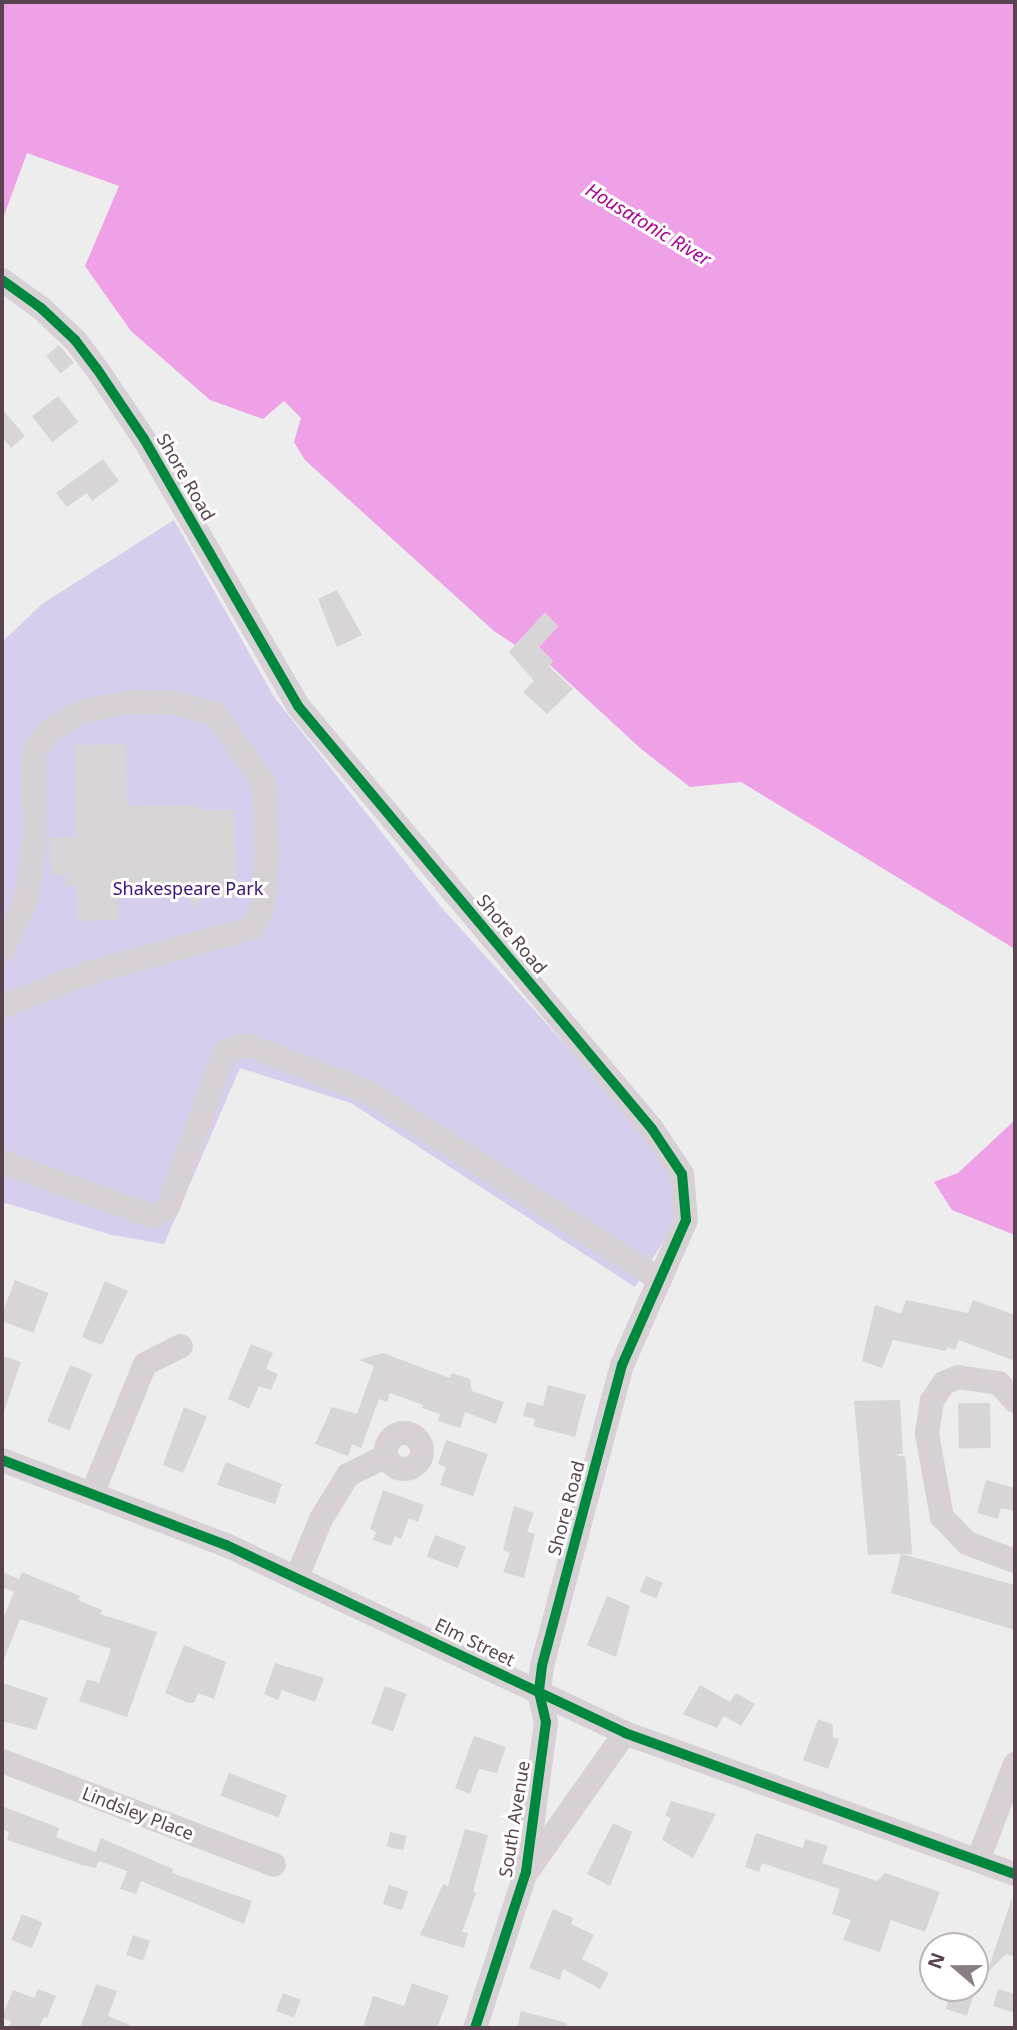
<!DOCTYPE html>
<html>
<head>
<meta charset="utf-8">
<style>
  body { margin:0 }
  #map { position:relative; width:1017px; height:2030px; overflow:hidden; background:#ecedec; font-family:"Noto Sans",sans-serif }
  div>[style] { position:absolute }
  [style*='--x'] { left:calc(var(--x)*1px); top:calc(var(--y)*1px); width:calc(var(--w)*1px); rotate:calc(var(--a)*1deg) }
  .green>* { inset:0; background:#d7ceee }
  .water>* { inset:0; background:#eea1e6 }
  .building>* { inset:0; background:#d8d5d6; transform-origin:0 0 }
  .minor>* { height:24px; margin:-12px; padding:0 12px; transform-origin:12px; border-radius:12px; background:#d7d1d5 }
  .minor>.ring { margin:-12px; padding:0; box-sizing:content-box; background:none; border:24px solid #d7d1d5; border-radius:50% }
  .cycleway>* { height:10px; margin:-5px; padding:0 5px; transform-origin:5px; border-radius:5px; background:#00873e }
  span { translate:-50% -50%; white-space:nowrap; text-align:center; line-height:1.15; -webkit-text-stroke:6px #fff; paint-order:stroke }
  .street-label { font-size:18px; color:#594351 }
  .park-label { font-size:18px; color:#3c127c }
  .water-label { font-size:19px; color:#aa0599; font-style:italic }
  .frame { position:absolute; inset:0; border:4px solid #594351; pointer-events:none }
  .north { position:absolute; left:919px; top:1932px; width:70px; height:70px; box-sizing:border-box; background:#fff; border:2px solid #bdb4b9; border-radius:50%; rotate:290deg; font-size:19px; font-weight:700; line-height:28px; text-align:center; color:#594351 }
  .north::after { content:''; display:block; margin:auto; width:24px; height:32px; background:#8c7e87; clip-path:polygon(50% 0,100% 100%,50% 72%,0 100%) }
</style>
</head>
<body>
<div id="map">
  <div class="green">
    <div style="clip-path:polygon(174px 520px,274px 697px,441px 907px,650px 1138px,666px 1164px,675px 1192px,674px 1224px,635px 1287px,351px 1103px,240px 1068px,164px 1244px,112px 1235px,2px 1202px,2px 642px,42px 604px)"></div>
  </div>
  <div class="water">
    <div style="clip-path:polygon(2px 2px,1015px 2px,1015px 949px,741px 782px,690px 787px,640px 748px,550px 665px,553px 661px,539px 647px,558px 626px,545px 613px,515px 645px,494px 631px,305px 460px,294px 442px,301px 418px,284px 401px,263px 419px,210px 400px,131px 331px,85px 266px,119px 186px,27px 153px,2px 221px)"></div>
    <div style="clip-path:polygon(1015px 1120px,1015px 1235px,952px 1210px,934px 1182px,958px 1173px)"></div>
  </div>
  <div class="building">
    <div style="left:59px;top:345px;width:23px;height:17px;rotate:50deg"></div>
    <div style="left:58px;top:396px;width:33px;height:33px;rotate:52deg"></div>
    <div style="clip-path:polygon(2px 409px,25px 436px,11px 448px,2px 437px)"></div>
    <div style="clip-path:polygon(103px 459px,119px 481px,92px 501px,87px 493px,67px 507px,56px 493px)"></div>
    <div style="clip-path:polygon(337px 590px,362px 635px,337px 647px,318px 599px)"></div>
    <div style="clip-path:polygon(544px 613px,558px 626px,539px 647px,553px 661px,549px 666px,573px 689px,547px 714px,523px 692px,534px 681px,509px 652px)"></div>
    <div style="clip-path:polygon(125px 744px,127px 806px,195px 805px,202px 810px,234px 810px,236px 896px,203px 896px,192px 909px,191px 897px,118px 899px,118px 920px,78px 921px,77px 886px,66px 886px,66px 875px,51px 875px,50px 838px,76px 837px,75px 745px)"></div>
    <div style="left:15px;top:1280px;width:36px;height:43px;rotate:21deg"></div>
    <div style="clip-path:polygon(105px 1281px,128px 1291px,102px 1345px,82px 1337px)"></div>
    <div style="clip-path:polygon(906px 1300px,968px 1313px,973px 1300px,1015px 1315px,1015px 1361px,959px 1340px,955px 1350px,948px 1347px,946px 1351px,893px 1340px,882px 1368px,862px 1361px,875px 1305px,901px 1314px)"></div>
    <div style="clip-path:polygon(251px 1344px,273px 1353px,266px 1369px,278px 1374px,271px 1390px,259px 1386px,249px 1409px,228px 1399px)"></div>
    <div style="clip-path:polygon(383px 1353px,450px 1378px,452px 1373px,470px 1379px,472px 1391px,504px 1402px,496px 1424px,465px 1412px,460px 1428px,438px 1421px,440px 1414px,422px 1408px,423px 1405px,390px 1393px,387px 1402px,379px 1399px,361px 1448px,352px 1444px,348px 1456px,315px 1444px,332px 1407px,357px 1414px,374px 1366px,359px 1360px)"></div>
    <div style="clip-path:polygon(7px 1357px,21px 1362px,4px 1411px,2px 1358px)"></div>
    <div style="left:70px;top:1365px;width:24px;height:61px;rotate:22deg"></div>
    <div style="clip-path:polygon(548px 1385px,586px 1395px,575px 1437px,533px 1426px,535px 1419px,523px 1416px,527px 1402px,543px 1406px)"></div>
    <div style="clip-path:polygon(900px 1400px,903px 1454px,894px 1454px,905px 1457px,906px 1464px,912px 1554px,902px 1554px,1015px 1585px,1015px 1630px,891px 1593px,901px 1554px,868px 1555px,854px 1401px)"></div>
    <div style="left:990px;top:1403px;width:45px;height:32px;rotate:89deg"></div>
    <div style="clip-path:polygon(184px 1407px,207px 1417px,183px 1473px,163px 1465px)"></div>
    <div style="clip-path:polygon(446px 1440px,488px 1454px,473px 1496px,440px 1485px,446px 1467px,438px 1464px)"></div>
    <div style="clip-path:polygon(226px 1462px,282px 1484px,275px 1504px,217px 1485px)"></div>
    <div style="clip-path:polygon(986px 1480px,1015px 1488px,1015px 1511px,1001px 1508px,998px 1519px,977px 1513px)"></div>
    <div style="clip-path:polygon(383px 1490px,424px 1505px,418px 1522px,409px 1518px,401px 1539px,395px 1536px,391px 1546px,373px 1540px,376px 1532px,370px 1529px)"></div>
    <div style="clip-path:polygon(514px 1506px,534px 1513px,527px 1532px,535px 1534px,524px 1578px,503px 1572px,510px 1553px,503px 1550px)"></div>
    <div style="left:435px;top:1535px;width:33px;height:23px;rotate:21deg"></div>
    <div style="clip-path:polygon(2px 1572px,19px 1579px,22px 1572px,80px 1596px,78px 1600px,102px 1610px,100px 1614px,157px 1632px,127px 1717px,79px 1701px,87px 1679px,99px 1683px,111px 1649px,20px 1619px,2px 1664px,2px 1621px,14px 1592px,2px 1587px)"></div>
    <div style="left:646px;top:1576px;width:18px;height:17px;rotate:22deg"></div>
    <div style="clip-path:polygon(607px 1596px,630px 1606px,616px 1657px,587px 1645px)"></div>
    <div style="clip-path:polygon(184px 1645px,226px 1662px,214px 1699px,198px 1693px,194px 1703px,188px 1703px,165px 1693px)"></div>
    <div style="clip-path:polygon(275px 1663px,324px 1678px,315px 1702px,282px 1690px,278px 1700px,264px 1694px)"></div>
    <div style="clip-path:polygon(2px 1683px,48px 1698px,36px 1730px,2px 1721px)"></div>
    <div style="clip-path:polygon(700px 1685px,730px 1702px,736px 1693px,755px 1704px,741px 1726px,724px 1716px,717px 1728px,683px 1714px)"></div>
    <div style="left:385px;top:1686px;width:23px;height:40px;rotate:20deg"></div>
    <div style="clip-path:polygon(818px 1719px,833px 1725px,833px 1737px,839px 1739px,828px 1769px,803px 1760px)"></div>
    <div style="clip-path:polygon(474px 1736px,506px 1747px,497px 1773px,479px 1769px,470px 1794px,455px 1788px)"></div>
    <div style="left:229px;top:1773px;width:62px;height:24px;rotate:21deg"></div>
    <div style="clip-path:polygon(671px 1801px,716px 1814px,693px 1858px,662px 1840px,671px 1818px,665px 1815px)"></div>
    <div style="clip-path:polygon(2px 1806px,59px 1828px,56px 1837px,96px 1852px,101px 1838px,173px 1869px,172px 1873px,252px 1901px,244px 1924px,141px 1881px,136px 1894px,120px 1889px,127px 1871px,99px 1861px,96px 1868px,82px 1865px,7px 1840px,9px 1832px,2px 1829px)"></div>
    <div style="clip-path:polygon(613px 1823px,632px 1832px,610px 1886px,587px 1874px)"></div>
    <div style="clip-path:polygon(465px 1829px,488px 1835px,473px 1892px,476px 1893px,462px 1932px,468px 1933px,464px 1948px,420px 1935px,443px 1884px,448px 1886px)"></div>
    <div style="left:390px;top:1832px;width:17px;height:15px;rotate:13deg"></div>
    <div style="clip-path:polygon(756px 1833px,803px 1848px,805px 1839px,828px 1846px,822px 1863px,877px 1881px,885px 1873px,940px 1892px,925px 1932px,891px 1920px,880px 1952px,843px 1940px,851px 1920px,832px 1914px,840px 1889px,762px 1863px,759px 1872px,745px 1867px)"></div>
    <div style="left:389px;top:1885px;width:20px;height:20px;rotate:18deg"></div>
    <div style="clip-path:polygon(1012px 1898px,1015px 1957px,1006px 1954px,987px 1973px)"></div>
    <div style="clip-path:polygon(553px 1909px,573px 1918px,571px 1924px,594px 1935px,582px 1959px,609px 1973px,600px 1989px,563px 1969px,560px 1980px,529px 1968px)"></div>
    <div style="left:22px;top:1914px;width:22px;height:28px;rotate:22deg"></div>
    <div style="left:133px;top:1935px;width:18px;height:21px;rotate:19deg"></div>
    <div style="clip-path:polygon(412px 1983px,449px 1996px,437px 2028px,363px 2028px,373px 1996px,404px 2006px)"></div>
    <div style="clip-path:polygon(96px 1984px,117px 1991px,108px 2016px,137px 2028px,80px 2028px)"></div>
    <div style="clip-path:polygon(38px 1989px,56px 1996px,47px 2018px,44px 2017px,39px 2028px,8px 2028px,11px 2022px,2px 2017px,13px 1990px,34px 1998px)"></div>
    <div style="clip-path:polygon(998px 1989px,1015px 1994px,1015px 2013px,993px 2006px)"></div>
    <div style="left:952px;top:1990px;width:22px;height:20px;rotate:18deg"></div>
    <div style="left:283px;top:1993px;width:19px;height:19px;rotate:21deg"></div>
    <div style="clip-path:polygon(521px 2011px,567px 2023px,567px 2028px,517px 2028px)"></div>
  </div>
  <div class="minor">
    <div style="--x:2;--y:280;--w:48;--a:35.7"></div>
    <div style="--x:41;--y:308;--w:47;--a:43.3"></div>
    <div style="--x:75;--y:340;--w:36;--a:53"></div>
    <div style="--x:97;--y:369;--w:84;--a:56.1"></div>
    <div style="--x:144;--y:439;--w:308;--a:60"></div>
    <div style="--x:298;--y:706;--w:552;--a:50.07"></div>
    <div style="--x:652;--y:1129;--w:54;--a:56.3"></div>
    <div style="--x:682;--y:1174;--w:46;--a:85"></div>
    <div style="--x:686;--y:1220;--w:158;--a:113.8"></div>
    <div style="--x:622;--y:1365;--w:311;--a:104.9"></div>
    <div style="--x:542;--y:1666;--w:26;--a:97"></div>
    <div style="--x:539;--y:1692;--w:31;--a:77"></div>
    <div style="--x:546;--y:1722;--w:151;--a:97.6"></div>
    <div style="--x:526;--y:1872;--w:164;--a:108.1"></div>
    <div style="--x:2;--y:950;--w:59;--a:-64.7"></div>
    <div style="--x:27;--y:897;--w:61;--a:-82.4"></div>
    <div style="--x:35;--y:837;--w:84;--a:-90.7"></div>
    <div style="--x:34;--y:753;--w:27;--a:-56"></div>
    <div style="--x:49;--y:731;--w:39;--a:-31"></div>
    <div style="--x:82;--y:711;--w:50;--a:-10.4"></div>
    <div style="--x:131;--y:702;--w:44;--a:1.3"></div>
    <div style="--x:175;--y:703;--w:42;--a:15"></div>
    <div style="--x:216;--y:714;--w:85;--a:55.6"></div>
    <div style="--x:264;--y:784;--w:71;--a:87.6"></div>
    <div style="--x:267;--y:855;--w:52;--a:94.4"></div>
    <div style="--x:263;--y:907;--w:24;--a:118"></div>
    <div style="--x:252;--y:928;--w:166;--a:164.6"></div>
    <div style="--x:92;--y:972;--w:96;--a:159.3"></div>
    <div style="--x:2;--y:1162;--w:162;--a:19.9"></div>
    <div style="--x:154;--y:1217;--w:17;--a:-36"></div>
    <div style="--x:168;--y:1207;--w:166;--a:-69.9"></div>
    <div style="--x:225;--y:1051;--w:24;--a:-15"></div>
    <div style="--x:248;--y:1045;--w:130;--a:21.6"></div>
    <div style="--x:369;--y:1093;--w:346;--a:32.7"></div>
    <div style="--x:1015;--y:1401;--w:24;--a:-132"></div>
    <div style="--x:999;--y:1383;--w:41;--a:-171.7"></div>
    <div style="--x:958;--y:1377;--w:15;--a:157"></div>
    <div style="--x:944;--y:1383;--w:22;--a:124"></div>
    <div style="--x:932;--y:1401;--w:33;--a:99"></div>
    <div style="--x:927;--y:1434;--w:84;--a:79.8"></div>
    <div style="--x:942;--y:1517;--w:36;--a:46"></div>
    <div style="--x:967;--y:1543;--w:51;--a:20.6"></div>
    <div class="ring" style="left:386px;top:1433px;width:12px;height:12px"></div>
    <div style="--x:2;--y:1460;--w:240;--a:20.8"></div>
    <div style="--x:226;--y:1545;--w:441;--a:25.2"></div>
    <div style="--x:625;--y:1733;--w:415;--a:19.9"></div>
    <div style="--x:92;--y:1494;--w:140;--a:-67.8"></div>
    <div style="--x:145;--y:1364;--w:40;--a:-26.6"></div>
    <div style="--x:297;--y:1577;--w:63;--a:-67.5"></div>
    <div style="--x:321;--y:1519;--w:52;--a:-58.5"></div>
    <div style="--x:348;--y:1475;--w:42;--a:-26.6"></div>
    <div style="--x:2;--y:1761;--w:291;--a:20.9"></div>
    <div style="--x:978;--y:1860;--w:103;--a:-68.9"></div>
    <div style="--x:529;--y:1869;--w:166;--a:-54.8"></div>
  </div>
  <div class="cycleway">
    <div style="--x:2;--y:280;--w:48;--a:35.7"></div>
    <div style="--x:41;--y:308;--w:47;--a:43.3"></div>
    <div style="--x:75;--y:340;--w:36;--a:53"></div>
    <div style="--x:97;--y:369;--w:84;--a:56.1"></div>
    <div style="--x:144;--y:439;--w:308;--a:60"></div>
    <div style="--x:298;--y:706;--w:552;--a:50.07"></div>
    <div style="--x:652;--y:1129;--w:54;--a:56.3"></div>
    <div style="--x:682;--y:1174;--w:46;--a:85"></div>
    <div style="--x:686;--y:1220;--w:158;--a:113.8"></div>
    <div style="--x:622;--y:1365;--w:311;--a:104.9"></div>
    <div style="--x:542;--y:1666;--w:26;--a:97"></div>
    <div style="--x:539;--y:1692;--w:31;--a:77"></div>
    <div style="--x:546;--y:1722;--w:151;--a:97.6"></div>
    <div style="--x:526;--y:1872;--w:164;--a:108.1"></div>
    <div style="--x:2;--y:1460;--w:240;--a:20.8"></div>
    <div style="--x:226;--y:1545;--w:441;--a:25.2"></div>
    <div style="--x:625;--y:1733;--w:415;--a:19.9"></div>
  </div>
  <div class="street-label">
    <span style="left:186px;top:477px;rotate:60deg">Shore Road</span>
    <span style="left:512px;top:934px;rotate:50deg">Shore Road</span>
    <span style="left:566px;top:1508px;rotate:-75deg">Shore Road</span>
    <span style="left:475px;top:1642px;rotate:26deg">Elm Street</span>
    <span style="left:138px;top:1813px;rotate:21deg">Lindsley Place</span>
    <span style="left:514px;top:1819px;rotate:-81deg">South Avenue</span>
  </div>
  <div class="park-label">
    <span style="left:188px;top:888px">Shakespeare Park</span>
  </div>
  <div class="water-label">
    <span style="left:648px;top:225px;rotate:31deg">Housatonic River</span>
  </div>
  <div class="frame"></div>
  <div class="north">N</div>
</div>
</body>
</html>
